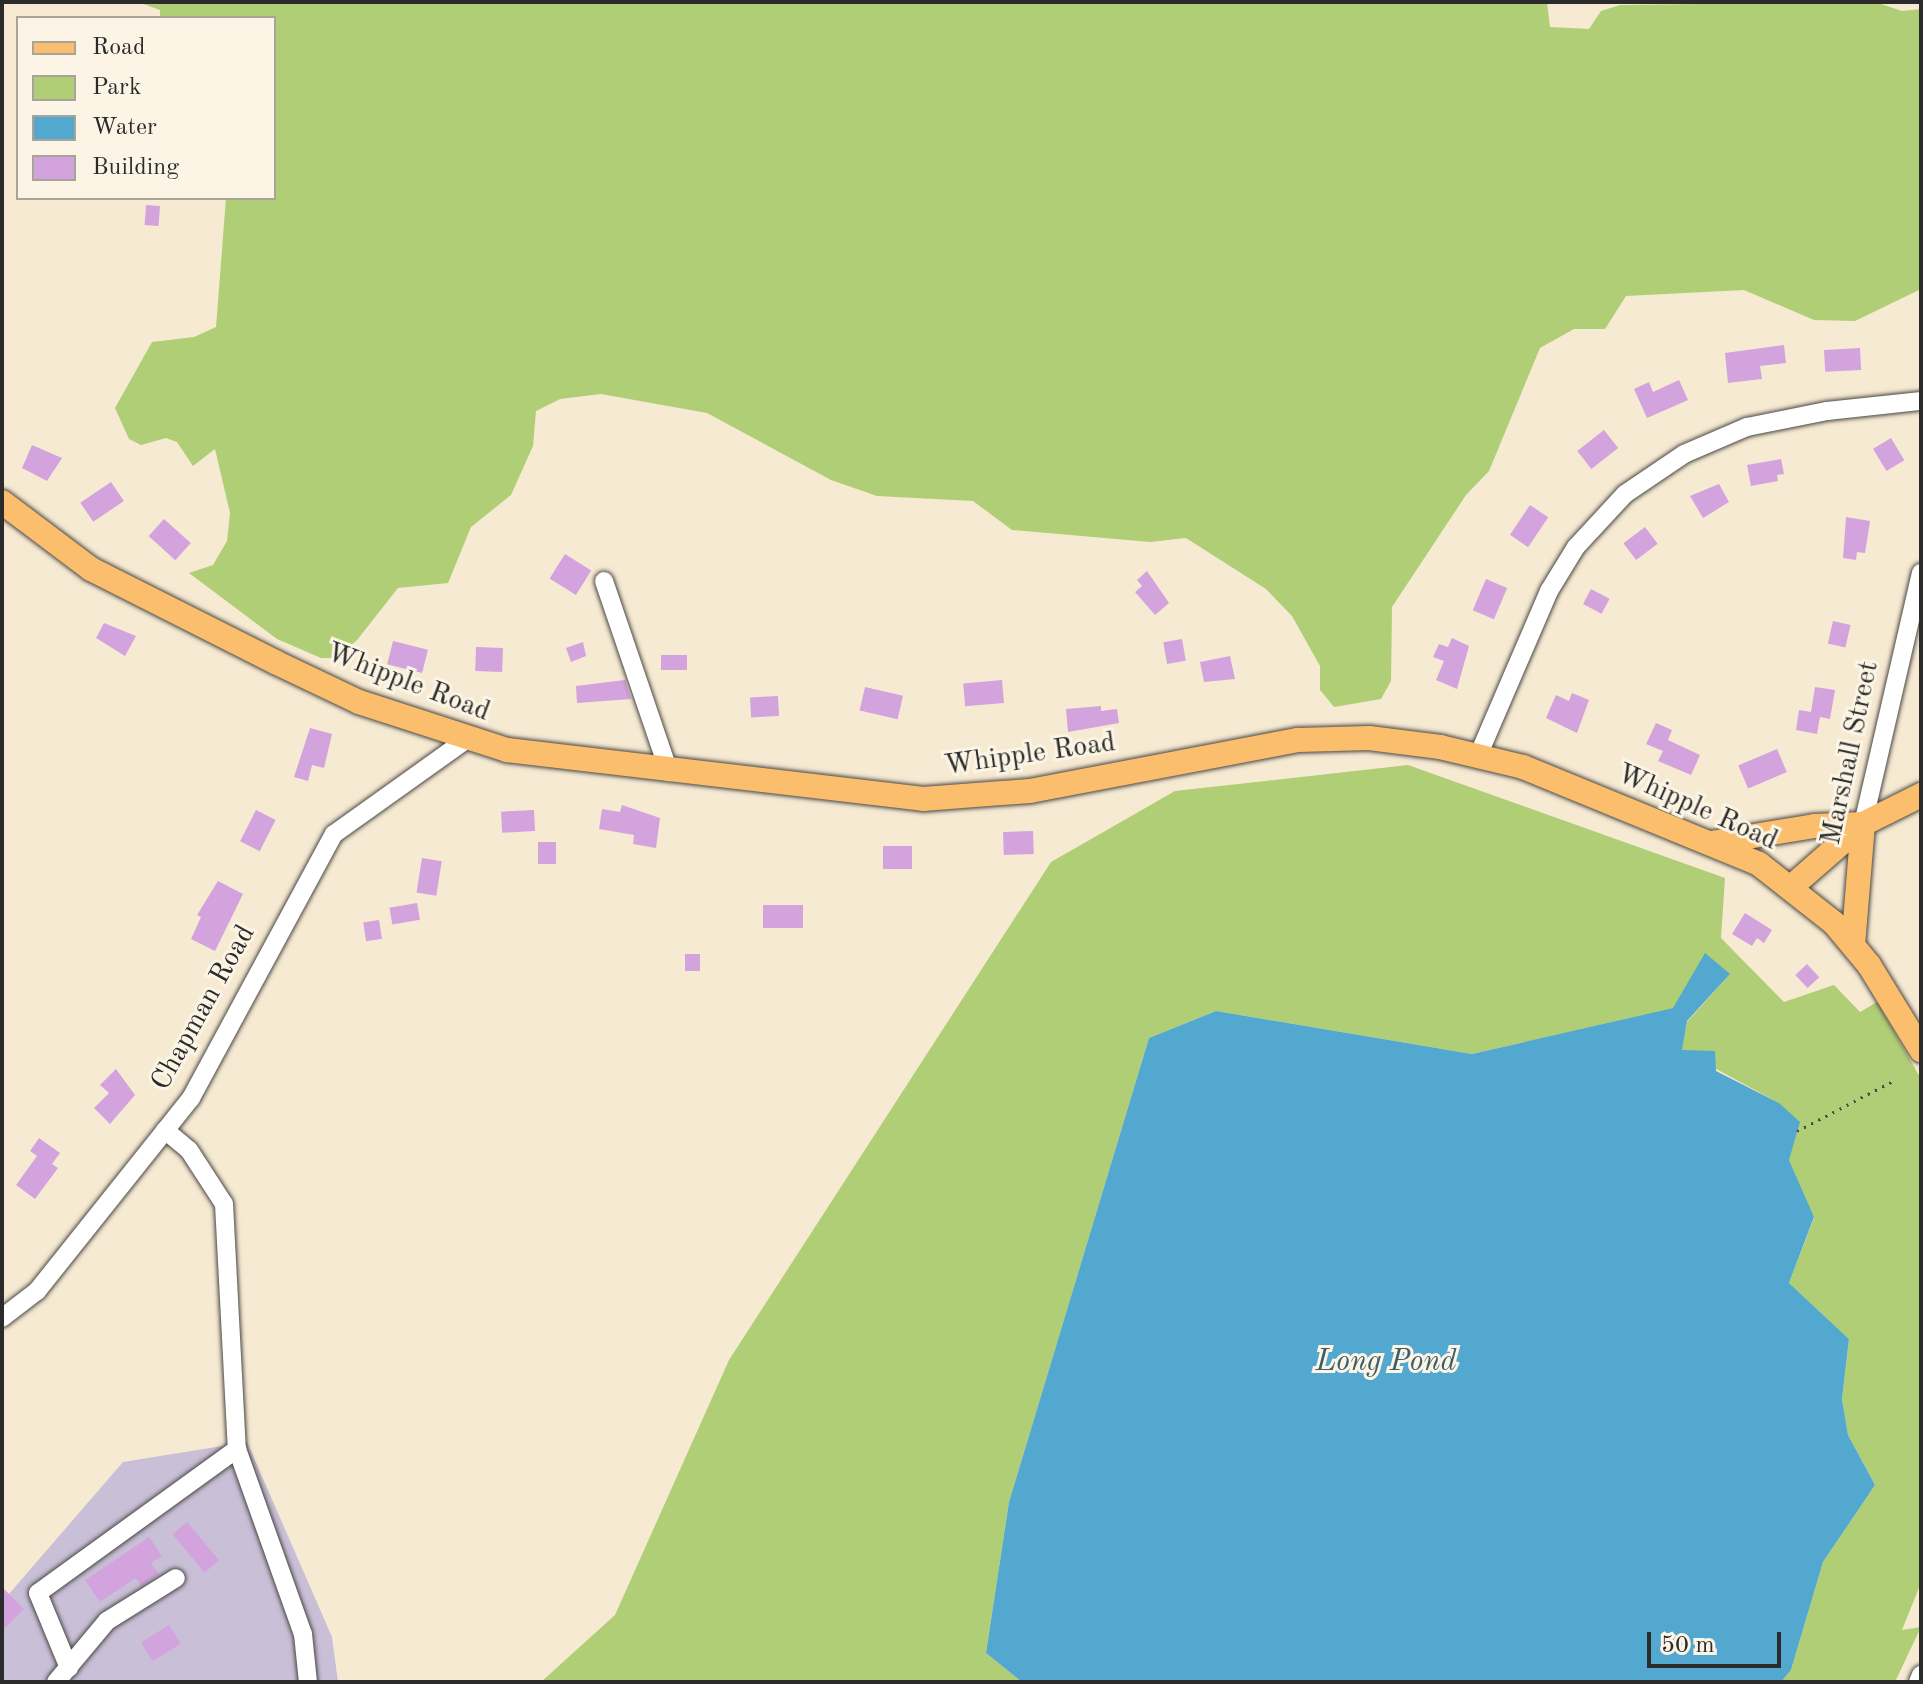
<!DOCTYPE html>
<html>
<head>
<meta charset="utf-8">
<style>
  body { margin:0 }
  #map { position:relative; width:1923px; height:1684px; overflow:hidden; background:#f7ead3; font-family:"Old Standard TT",serif }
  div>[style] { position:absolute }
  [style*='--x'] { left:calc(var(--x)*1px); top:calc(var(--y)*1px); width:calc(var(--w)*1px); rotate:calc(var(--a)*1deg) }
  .industrial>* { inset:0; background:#c9bfd7 }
  .green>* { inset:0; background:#b0ce75 }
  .water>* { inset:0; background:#52a8ce }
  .building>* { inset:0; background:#d3a3de; transform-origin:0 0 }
  .path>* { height:3px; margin-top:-1.5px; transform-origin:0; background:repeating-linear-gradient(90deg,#4a4844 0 2px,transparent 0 8px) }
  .roads { filter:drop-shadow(0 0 2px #4a4844) drop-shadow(0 0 2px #4a4844) }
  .minor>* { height:18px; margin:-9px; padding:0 9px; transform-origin:9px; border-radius:9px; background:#fff }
  .major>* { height:24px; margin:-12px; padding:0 12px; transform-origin:12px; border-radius:12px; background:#fabe6d }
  span { translate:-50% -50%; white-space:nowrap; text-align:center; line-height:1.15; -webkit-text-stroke:6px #fcf5e5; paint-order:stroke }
  .street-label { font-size:28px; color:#2b2b2b }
  .water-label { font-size:30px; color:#3b5d6c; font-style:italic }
  .frame { position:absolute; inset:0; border:4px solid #2b2b2b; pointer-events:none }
  .legend { position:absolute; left:16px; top:16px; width:260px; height:184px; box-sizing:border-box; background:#fcf5e5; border:2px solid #a8a49b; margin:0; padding:10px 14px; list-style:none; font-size:24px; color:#2b2b2b }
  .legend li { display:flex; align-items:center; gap:16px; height:40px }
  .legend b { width:40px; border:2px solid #a8a49b }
  .scale { position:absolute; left:1647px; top:1632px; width:134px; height:36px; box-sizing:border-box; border:4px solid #2b2b2b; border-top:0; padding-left:10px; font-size:24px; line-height:28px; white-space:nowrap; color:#2b2b2b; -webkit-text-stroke:6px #fcf5e5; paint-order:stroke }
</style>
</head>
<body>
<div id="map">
  <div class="industrial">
    <div style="clip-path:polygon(247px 1442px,332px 1637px,338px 1682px,2px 1682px,2px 1602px,123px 1462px)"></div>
  </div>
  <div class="green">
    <div style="clip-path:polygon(138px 2px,1547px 2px,1550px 27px,1589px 29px,1601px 11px,1620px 5px,1875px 2px,1902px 11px,1921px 9px,1921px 289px,1855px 321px,1814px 320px,1744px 290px,1626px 296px,1605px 329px,1574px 329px,1540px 348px,1489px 471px,1466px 495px,1392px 607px,1391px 681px,1381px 699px,1334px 707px,1320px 690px,1320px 666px,1292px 616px,1266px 589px,1186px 538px,1150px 542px,1012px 530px,973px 501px,877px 496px,831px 480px,707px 413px,601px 394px,560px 399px,536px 411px,533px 446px,511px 495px,471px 527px,448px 583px,398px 588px,357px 640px,336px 658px,321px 658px,277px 639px,189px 573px,213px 565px,227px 541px,230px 513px,215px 449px,193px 466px,177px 442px,166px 438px,141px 445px,129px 439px,115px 408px,152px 342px,194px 337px,216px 327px,226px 198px,274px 198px,274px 18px,160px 18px,160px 10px)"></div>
    <div style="clip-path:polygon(1408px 765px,1725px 878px,1721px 938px,1784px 1002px,1834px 985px,1860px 1012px,1877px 1002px,1921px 1079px,1921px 1583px,1902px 1630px,1921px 1627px,1895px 1682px,1781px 1682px,1791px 1670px,1823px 1562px,1875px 1485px,1848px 1435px,1842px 1399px,1849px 1339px,1789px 1283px,1814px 1218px,1789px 1160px,1779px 1103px,1681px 1050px,1687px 1022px,1730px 974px,1674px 1008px,1472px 1054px,1216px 1011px,1149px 1038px,1009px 1502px,986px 1653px,1022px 1682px,541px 1682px,615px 1615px,729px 1360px,1051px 862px,1175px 791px)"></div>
  </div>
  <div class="water">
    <div style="clip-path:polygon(1705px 953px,1730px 974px,1687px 1021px,1682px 1050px,1715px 1051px,1716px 1071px,1779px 1103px,1800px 1122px,1789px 1160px,1814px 1217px,1789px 1283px,1849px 1339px,1842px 1399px,1848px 1435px,1875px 1485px,1823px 1562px,1791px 1670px,1781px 1682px,1022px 1682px,986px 1653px,1009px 1502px,1149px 1038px,1216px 1011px,1472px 1054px,1673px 1008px)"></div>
  </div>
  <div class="building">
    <div style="left:146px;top:205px;width:14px;height:20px;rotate:4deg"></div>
    <div style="clip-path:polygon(1784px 345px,1786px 363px,1760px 366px,1762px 379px,1728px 383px,1725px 353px)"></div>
    <div style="left:1860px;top:348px;width:22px;height:36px;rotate:87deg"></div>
    <div style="clip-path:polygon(1679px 380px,1688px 400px,1647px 418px,1634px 389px,1649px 382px,1653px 392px)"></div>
    <div style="left:1604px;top:430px;width:23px;height:34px;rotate:52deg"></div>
    <div style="left:1891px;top:438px;width:26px;height:21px;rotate:59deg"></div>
    <div style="clip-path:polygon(32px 445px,62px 458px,47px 481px,22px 468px)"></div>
    <div style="clip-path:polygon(1781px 459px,1784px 474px,1777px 475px,1778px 481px,1751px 486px,1747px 465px)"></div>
    <div style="left:111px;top:482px;width:23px;height:37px;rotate:56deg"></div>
    <div style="clip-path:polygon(1719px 484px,1729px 502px,1703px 518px,1690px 496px)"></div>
    <div style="left:1530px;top:505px;width:22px;height:36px;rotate:34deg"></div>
    <div style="clip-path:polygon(1846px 517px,1870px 521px,1865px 553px,1857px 552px,1856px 560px,1843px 558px)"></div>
    <div style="left:164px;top:519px;width:36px;height:23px;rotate:42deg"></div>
    <div style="left:1645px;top:527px;width:21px;height:27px;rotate:53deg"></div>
    <div style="left:565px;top:554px;width:31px;height:29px;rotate:32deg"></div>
    <div style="clip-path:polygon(1147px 571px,1169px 603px,1155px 615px,1135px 592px,1142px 586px,1137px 580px)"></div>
    <div style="left:1486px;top:579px;width:23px;height:34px;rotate:23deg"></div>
    <div style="left:1591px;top:589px;width:21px;height:17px;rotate:28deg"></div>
    <div style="left:1833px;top:621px;width:18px;height:23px;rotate:13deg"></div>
    <div style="clip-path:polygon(104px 623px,136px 636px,125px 656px,96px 638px)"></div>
    <div style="clip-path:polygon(1452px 638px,1469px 646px,1457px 689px,1436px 680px,1444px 661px,1433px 657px,1439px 644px,1448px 647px)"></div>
    <div style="left:1182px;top:639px;width:22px;height:19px;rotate:80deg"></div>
    <div style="left:393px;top:641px;width:36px;height:24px;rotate:14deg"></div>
    <div style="clip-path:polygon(583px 642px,586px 656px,571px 662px,566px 648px)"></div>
    <div style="left:476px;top:647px;width:27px;height:24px;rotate:2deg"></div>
    <div style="left:661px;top:655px;width:26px;height:15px"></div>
    <div style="clip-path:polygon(1230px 656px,1235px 679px,1204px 682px,1200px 662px)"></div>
    <div style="clip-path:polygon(625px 680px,631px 699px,577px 703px,576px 686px)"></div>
    <div style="left:1002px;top:680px;width:23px;height:39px;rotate:85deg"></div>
    <div style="left:865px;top:687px;width:39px;height:24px;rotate:13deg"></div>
    <div style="clip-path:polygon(1815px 687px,1835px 690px,1830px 719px,1820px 717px,1817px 734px,1796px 730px,1799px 710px,1811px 712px)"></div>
    <div style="clip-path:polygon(1572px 693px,1589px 700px,1577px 733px,1546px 718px,1556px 695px,1569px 701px)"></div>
    <div style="left:778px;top:696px;width:20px;height:28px;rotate:87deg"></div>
    <div style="clip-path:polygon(1101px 706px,1101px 711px,1117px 709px,1119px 723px,1068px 732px,1066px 709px)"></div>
    <div style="clip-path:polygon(1656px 723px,1672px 730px,1668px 740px,1700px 755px,1691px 775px,1658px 761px,1663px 751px,1646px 744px)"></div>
    <div style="clip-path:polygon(310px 728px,332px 734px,324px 768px,312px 765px,308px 781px,294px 777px)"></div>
    <div style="left:1777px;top:749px;width:25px;height:42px;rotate:67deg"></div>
    <div style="clip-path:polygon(622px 805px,660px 818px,656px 848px,633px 844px,634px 835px,599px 829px,602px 809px,620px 812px)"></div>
    <div style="left:256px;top:810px;width:22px;height:35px;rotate:27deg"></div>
    <div style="left:534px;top:810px;width:21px;height:33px;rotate:87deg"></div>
    <div style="left:1033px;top:831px;width:23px;height:30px;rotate:88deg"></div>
    <div style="left:556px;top:842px;width:22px;height:18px;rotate:90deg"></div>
    <div style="left:883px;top:846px;width:29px;height:23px"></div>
    <div style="left:422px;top:858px;width:20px;height:35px;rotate:9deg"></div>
    <div style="clip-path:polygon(218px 881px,243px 894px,215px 951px,191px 939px,201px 917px,197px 915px)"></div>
    <div style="left:417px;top:903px;width:17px;height:28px;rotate:80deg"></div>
    <div style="left:763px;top:905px;width:40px;height:23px"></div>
    <div style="clip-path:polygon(1745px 913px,1772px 930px,1764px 943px,1757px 938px,1752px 946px,1732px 934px)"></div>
    <div style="left:379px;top:920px;width:19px;height:16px;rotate:81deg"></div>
    <div style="left:685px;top:954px;width:15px;height:17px"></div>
    <div style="left:1807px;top:964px;width:18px;height:16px;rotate:47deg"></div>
    <div style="clip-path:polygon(116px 1069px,135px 1095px,110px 1124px,94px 1108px,109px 1093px,100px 1085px)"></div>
    <div style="clip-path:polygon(39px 1138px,60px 1153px,52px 1164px,58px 1168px,35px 1199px,16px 1185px,37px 1156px,30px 1151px)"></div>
    <div style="left:187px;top:1522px;width:50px;height:19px;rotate:50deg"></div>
    <div style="clip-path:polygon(149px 1537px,162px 1556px,151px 1563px,159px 1574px,141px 1586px,136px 1578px,100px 1602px,85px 1580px)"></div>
    <div style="clip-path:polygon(2px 1587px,24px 1609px,2px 1631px)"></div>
    <div style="left:169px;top:1625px;width:22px;height:33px;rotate:58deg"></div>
  </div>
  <div class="path">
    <div style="--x:1797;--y:1131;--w:108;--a:-27.5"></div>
  </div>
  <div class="roads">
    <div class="minor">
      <div style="--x:604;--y:581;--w:202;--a:71.2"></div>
      <div style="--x:1478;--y:756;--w:180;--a:-66.7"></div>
      <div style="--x:1549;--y:591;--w:52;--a:-58.5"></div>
      <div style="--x:1576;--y:547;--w:72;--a:-47.2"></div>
      <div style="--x:1625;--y:494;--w:71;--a:-34.1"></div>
      <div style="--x:1684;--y:454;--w:69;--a:-23.2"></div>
      <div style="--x:1747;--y:427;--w:82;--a:-11.3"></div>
      <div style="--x:1827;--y:411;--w:95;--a:-6.1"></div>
      <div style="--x:1863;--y:824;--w:258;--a:-77"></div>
      <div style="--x:165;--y:1130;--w:31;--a:40"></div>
      <div style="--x:189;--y:1150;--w:64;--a:57.1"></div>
      <div style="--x:224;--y:1204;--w:245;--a:87"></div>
      <div style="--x:237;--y:1449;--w:196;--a:70.4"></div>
      <div style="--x:303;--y:1634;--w:48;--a:84.1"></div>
      <div style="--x:2;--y:1318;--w:44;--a:-37.6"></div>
      <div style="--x:37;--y:1291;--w:247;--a:-51.4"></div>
      <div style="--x:191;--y:1098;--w:300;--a:-61.6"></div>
      <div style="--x:334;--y:834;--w:162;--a:-35.5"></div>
      <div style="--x:69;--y:1668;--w:81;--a:-112.5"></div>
      <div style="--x:38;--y:1593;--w:246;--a:-35.9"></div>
      <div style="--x:56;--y:1682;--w:80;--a:-50.1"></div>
      <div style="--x:107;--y:1621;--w:81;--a:-31.9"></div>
      <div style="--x:1918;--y:1682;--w:8;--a:-67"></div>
    </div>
    <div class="major">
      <div style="--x:2;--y:502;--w:111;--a:37"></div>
      <div style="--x:91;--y:569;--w:206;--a:26.8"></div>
      <div style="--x:275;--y:662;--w:93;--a:25.5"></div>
      <div style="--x:359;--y:702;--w:156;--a:18"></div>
      <div style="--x:507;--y:750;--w:419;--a:6.7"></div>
      <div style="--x:923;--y:799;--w:107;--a:-4.3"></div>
      <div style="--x:1030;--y:791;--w:273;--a:-10.8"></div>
      <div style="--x:1298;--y:740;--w:71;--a:-1.6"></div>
      <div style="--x:1369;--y:738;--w:72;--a:7.2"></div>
      <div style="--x:1440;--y:747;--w:85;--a:13.5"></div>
      <div style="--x:1523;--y:767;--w:255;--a:22.3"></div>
      <div style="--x:1759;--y:864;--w:95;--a:38.2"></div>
      <div style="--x:1834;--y:923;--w:55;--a:50.2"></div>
      <div style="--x:1869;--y:965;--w:100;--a:58.5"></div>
      <div style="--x:1711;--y:843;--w:105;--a:-9.3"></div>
      <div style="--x:1815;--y:826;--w:48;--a:-2.4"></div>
      <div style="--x:1863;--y:824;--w:122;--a:94.7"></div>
      <div style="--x:1790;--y:888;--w:97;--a:-41.2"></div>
      <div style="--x:1863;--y:824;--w:65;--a:-26.6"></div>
    </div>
  </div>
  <div class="street-label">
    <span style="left:408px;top:683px;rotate:21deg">Whipple Road</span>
    <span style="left:1851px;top:753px;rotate:-78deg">Marshall Street</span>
    <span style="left:1030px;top:755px;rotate:-8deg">Whipple Road</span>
    <span style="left:1697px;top:808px;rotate:24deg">Whipple Road</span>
    <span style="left:204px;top:1008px;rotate:-61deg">Chapman Road</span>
  </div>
  <div class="water-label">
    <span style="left:1386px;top:1362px">Long Pond</span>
  </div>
  <div class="frame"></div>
  <ul class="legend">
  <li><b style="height:10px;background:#fabe6d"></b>Road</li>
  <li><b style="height:22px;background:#b0ce75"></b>Park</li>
  <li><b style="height:22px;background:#52a8ce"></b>Water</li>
  <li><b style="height:22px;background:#d3a3de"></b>Building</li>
  </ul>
  <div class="scale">50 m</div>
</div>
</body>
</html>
